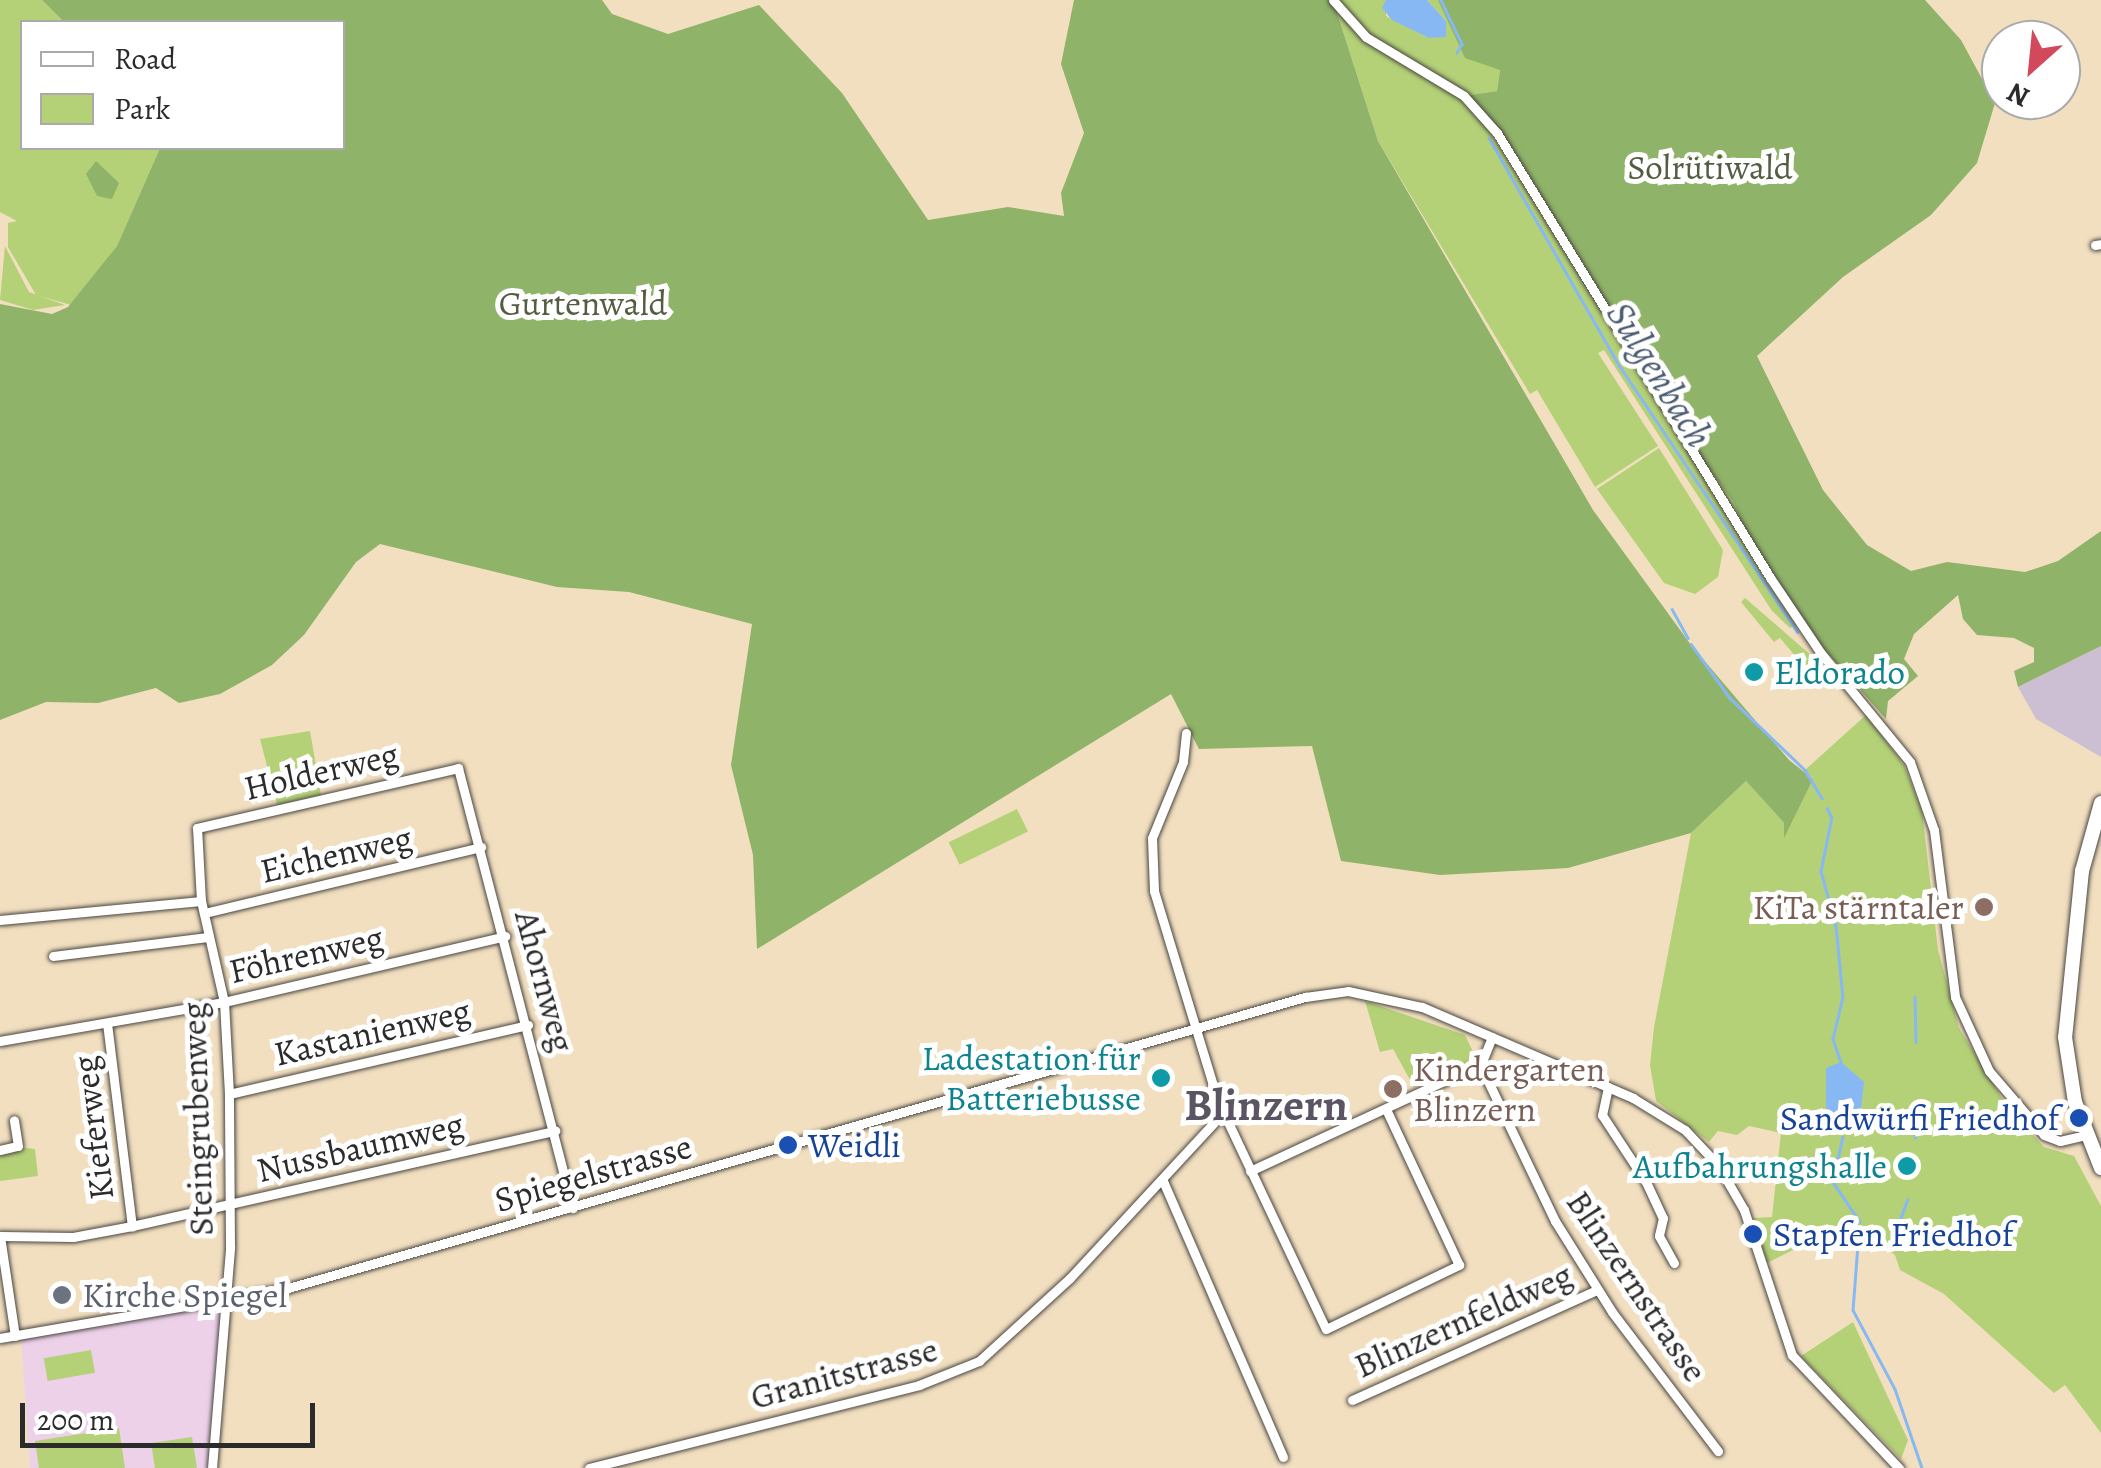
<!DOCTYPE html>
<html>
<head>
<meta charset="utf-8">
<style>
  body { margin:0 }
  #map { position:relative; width:2101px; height:1468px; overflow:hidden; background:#f2dfc0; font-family:Alegreya,serif }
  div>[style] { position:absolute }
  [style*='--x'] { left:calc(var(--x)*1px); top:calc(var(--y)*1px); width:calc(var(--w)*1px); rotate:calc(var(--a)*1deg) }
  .built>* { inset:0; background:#edd1e9 }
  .industrial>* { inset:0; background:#ccbfd4 }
  .green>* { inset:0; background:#b4d177; transform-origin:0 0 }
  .forest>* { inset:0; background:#8fb368 }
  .water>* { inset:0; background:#87b8f3 }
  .stream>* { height:2.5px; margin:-1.25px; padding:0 1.25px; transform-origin:1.25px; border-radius:1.25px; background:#87b8f3 }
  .roads { filter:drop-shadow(0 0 2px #494641) drop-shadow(0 0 2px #494641) }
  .street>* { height:9px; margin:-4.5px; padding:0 4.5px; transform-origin:4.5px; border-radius:4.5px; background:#fff }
  .secondary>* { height:14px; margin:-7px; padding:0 7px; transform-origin:7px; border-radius:7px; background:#fff }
  .dots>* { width:28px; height:28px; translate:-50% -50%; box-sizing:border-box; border:5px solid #fff; border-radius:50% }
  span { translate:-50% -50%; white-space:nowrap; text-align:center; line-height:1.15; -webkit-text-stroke:10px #fff; paint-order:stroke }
  .park-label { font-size:35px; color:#545d42 }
  .culture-label { font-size:35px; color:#0d838f }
  .left { translate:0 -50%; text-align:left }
  .right { translate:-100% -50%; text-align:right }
  .street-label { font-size:35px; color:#2b2b2b }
  .education-label { font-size:35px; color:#785e54 }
  .transit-label { font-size:35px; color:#164399 }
  .worship-label { font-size:35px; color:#5b616d }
  .water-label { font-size:38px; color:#4b5c71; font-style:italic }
  .district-label { font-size:45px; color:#5b5463; font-weight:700 }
  .legend { position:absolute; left:20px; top:20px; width:325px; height:130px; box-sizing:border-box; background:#fff; border:2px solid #aaa; margin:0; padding:12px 18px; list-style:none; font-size:30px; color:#2b2b2b }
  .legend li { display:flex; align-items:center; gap:20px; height:50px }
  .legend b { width:50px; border:2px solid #aaa }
  .north { position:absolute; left:1981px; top:20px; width:100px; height:100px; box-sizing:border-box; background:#fff; border:2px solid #aaa; border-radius:50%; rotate:207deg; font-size:28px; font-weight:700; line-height:40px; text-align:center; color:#2b2b2b }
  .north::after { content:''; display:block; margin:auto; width:35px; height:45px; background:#d1495b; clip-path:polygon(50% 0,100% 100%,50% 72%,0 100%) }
  .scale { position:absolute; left:20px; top:1403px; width:295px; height:45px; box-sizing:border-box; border:5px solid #2b2b2b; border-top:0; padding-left:12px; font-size:30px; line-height:35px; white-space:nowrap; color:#2b2b2b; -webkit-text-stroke:8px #fff; paint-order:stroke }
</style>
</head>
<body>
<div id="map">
  <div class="built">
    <div style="clip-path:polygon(227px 1301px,212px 1468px,30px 1468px,21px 1335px)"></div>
  </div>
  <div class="industrial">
    <div style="clip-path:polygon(2101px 646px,2101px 757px,2036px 719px,2018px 687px)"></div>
  </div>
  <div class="green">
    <div style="clip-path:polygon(0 0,42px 0,64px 22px,22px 22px,22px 148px,160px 148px,117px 246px,71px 305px,36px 295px,8px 247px,8px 223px,17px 221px,0 212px)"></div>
    <div style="clip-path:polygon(1333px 0,1386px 0,1386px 16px,1429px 38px,1446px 21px,1427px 0,1438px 0,1500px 69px,1497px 91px,1467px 96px,1674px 422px,1733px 501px,1752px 548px,1801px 623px,1790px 628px,1772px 611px,1604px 350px,1598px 353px,1658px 446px,1595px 487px,1537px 390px,1530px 394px,1378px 141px)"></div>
    <div style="clip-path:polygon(5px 246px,29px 292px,65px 305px,33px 310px,0 300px)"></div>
    <div style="clip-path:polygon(1659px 448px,1723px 550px,1718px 577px,1695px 594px,1664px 583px,1597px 489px)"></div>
    <div style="clip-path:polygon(1745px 598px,1812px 656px,1822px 669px,1805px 682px,1801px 677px,1808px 671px,1780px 638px,1774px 642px,1741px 602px)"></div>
    <div style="clip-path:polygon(1866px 715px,1904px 765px,1922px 811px,1938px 950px,1959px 1028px,2009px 1110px,2044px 1147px,2074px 1156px,2101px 1206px,2101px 1433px,2065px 1385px,2054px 1393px,1944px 1294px,1900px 1270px,1895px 1255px,1878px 1242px,1843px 1225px,1767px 1263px,1754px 1218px,1772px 1217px,1781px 1133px,1749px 1126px,1737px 1135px,1718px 1131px,1709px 1142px,1656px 1101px,1650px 1065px,1654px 1027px,1691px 833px,1746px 781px,1784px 823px,1784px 835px,1813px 779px,1805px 770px)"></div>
    <div style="clip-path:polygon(310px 731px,321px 795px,277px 805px,260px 739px)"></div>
    <div style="left:1017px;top:809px;width:25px;height:76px;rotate:64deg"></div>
    <div style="clip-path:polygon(1365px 1001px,1465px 1035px,1476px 1058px,1414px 1087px,1393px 1049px,1380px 1052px)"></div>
    <div style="clip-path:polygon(18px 1147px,35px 1149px,38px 1176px,0 1181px,0 1150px)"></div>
    <div style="clip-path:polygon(1853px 1322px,1908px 1440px,1901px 1459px,1801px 1356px)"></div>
    <div style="left:91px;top:1350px;width:23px;height:48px;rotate:80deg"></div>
    <div style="clip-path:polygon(119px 1428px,125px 1468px,39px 1468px,35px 1441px)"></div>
    <div style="clip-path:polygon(192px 1437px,197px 1468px,155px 1468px,151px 1443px)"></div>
  </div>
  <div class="forest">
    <div style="clip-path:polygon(42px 0,602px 0,612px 14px,668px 34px,759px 5px,842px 93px,928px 220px,1008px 207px,1064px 216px,1061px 193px,1084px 133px,1061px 64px,1074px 0,1333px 0,1378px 141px,1593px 510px,1691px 645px,1789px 760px,1813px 779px,1784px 838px,1784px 823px,1746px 781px,1691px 833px,1568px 868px,1440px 875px,1341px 861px,1312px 746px,1199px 749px,1171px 694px,757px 949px,753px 855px,731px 765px,752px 624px,629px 592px,557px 587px,380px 544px,356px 562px,304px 635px,272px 665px,220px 694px,179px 703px,156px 688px,98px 703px,46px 702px,0 720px,0 304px,52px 314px,68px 307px,117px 246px,160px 148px,342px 148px,342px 22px,64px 22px)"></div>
    <div style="clip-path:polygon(1438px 0,1925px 0,1961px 40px,1995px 103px,1977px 163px,1931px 215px,1843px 277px,1757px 356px,1823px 490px,1867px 545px,1911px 571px,1947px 562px,2025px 572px,2058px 561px,2101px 531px,2101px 646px,2018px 687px,2014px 671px,2034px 662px,2034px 648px,2014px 638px,1977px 635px,1963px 619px,1958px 595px,1914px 634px,1904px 659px,1918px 676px,1888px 701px,1886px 719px,1801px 623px,1752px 548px,1733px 501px,1674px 422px,1497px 133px,1465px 96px,1497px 91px,1500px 70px,1465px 58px)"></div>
    <div style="clip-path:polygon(96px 161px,119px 183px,112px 199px,97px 196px,86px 174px)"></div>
  </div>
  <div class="water">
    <div style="clip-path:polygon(1386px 0,1427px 0,1446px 21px,1446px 37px,1429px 38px,1392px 20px,1382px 8px)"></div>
    <div style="clip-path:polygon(1841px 1062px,1864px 1082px,1860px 1119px,1844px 1125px,1830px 1123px,1826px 1111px,1826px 1068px)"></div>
  </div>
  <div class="stream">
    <div style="--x:1441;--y:0;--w:49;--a:64.5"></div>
    <div style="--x:1462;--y:44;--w:10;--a:119"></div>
    <div style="--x:1489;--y:138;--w:262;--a:60.2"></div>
    <div style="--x:1619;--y:365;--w:321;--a:56.2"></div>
    <div style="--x:1672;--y:609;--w:33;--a:61"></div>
    <div style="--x:1691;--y:644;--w:67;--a:54.2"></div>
    <div style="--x:1730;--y:698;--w:104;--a:43.8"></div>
    <div style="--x:1805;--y:770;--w:33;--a:59"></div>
    <div style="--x:1827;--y:808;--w:9;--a:63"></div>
    <div style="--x:1832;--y:817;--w:55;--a:101.5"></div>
    <div style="--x:1821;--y:871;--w:57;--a:74.7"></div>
    <div style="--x:1836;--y:926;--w:71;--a:84.4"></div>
    <div style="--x:1843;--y:997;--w:43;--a:103.4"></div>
    <div style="--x:1833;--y:1039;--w:24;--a:71"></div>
    <div style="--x:1915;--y:997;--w:45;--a:88.7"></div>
    <div style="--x:1843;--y:1137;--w:46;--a:102.5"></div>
    <div style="--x:1833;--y:1182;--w:48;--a:56"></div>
    <div style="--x:1915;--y:1138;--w:26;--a:-86"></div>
    <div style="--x:1859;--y:1231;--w:79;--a:94.3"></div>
    <div style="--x:1853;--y:1310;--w:89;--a:62"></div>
    <div style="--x:1895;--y:1389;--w:83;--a:71.1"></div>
    <div style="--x:1892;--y:1242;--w:45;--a:-70.3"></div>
  </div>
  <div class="roads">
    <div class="street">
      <div style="--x:1333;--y:0;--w:50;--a:48.3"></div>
      <div style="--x:1366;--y:37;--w:114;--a:31"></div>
      <div style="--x:1464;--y:96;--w:50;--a:48.3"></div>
      <div style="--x:1497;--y:133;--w:523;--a:58.44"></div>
      <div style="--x:1771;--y:579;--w:88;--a:56.1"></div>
      <div style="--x:1820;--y:652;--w:142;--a:50.7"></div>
      <div style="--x:1910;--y:762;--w:72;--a:70.6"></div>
      <div style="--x:1934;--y:830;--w:168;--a:82.8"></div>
      <div style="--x:1955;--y:997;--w:81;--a:65.3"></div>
      <div style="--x:1989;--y:1071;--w:84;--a:49.3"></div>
      <div style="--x:2044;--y:1135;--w:17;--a:21"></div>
      <div style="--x:2060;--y:1141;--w:26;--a:-13"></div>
      <div style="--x:2095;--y:245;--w:6;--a:-9"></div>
      <div style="--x:1186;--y:733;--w:29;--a:96"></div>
      <div style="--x:1183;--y:762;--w:82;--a:112.2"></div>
      <div style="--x:1152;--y:838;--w:53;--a:87.8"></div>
      <div style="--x:1154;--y:891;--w:220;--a:73.1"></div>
      <div style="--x:1218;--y:1101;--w:252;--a:64.7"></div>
      <div style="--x:1326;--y:1329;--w:148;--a:-25.7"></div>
      <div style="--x:1459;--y:1265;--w:172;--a:-115.1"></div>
      <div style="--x:204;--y:913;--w:285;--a:-13.4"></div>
      <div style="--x:0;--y:920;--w:202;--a:-5.4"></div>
      <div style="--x:53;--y:956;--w:156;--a:-7"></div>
      <div style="--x:107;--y:1023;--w:205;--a:83"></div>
      <div style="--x:1492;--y:1037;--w:29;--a:112"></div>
      <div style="--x:1481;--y:1064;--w:14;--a:69"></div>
      <div style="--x:1486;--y:1077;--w:160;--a:64.4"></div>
      <div style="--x:1555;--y:1221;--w:107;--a:57.9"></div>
      <div style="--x:1612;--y:1312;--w:175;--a:52.7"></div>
      <div style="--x:0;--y:1041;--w:227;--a:-9.9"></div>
      <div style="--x:224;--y:1002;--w:289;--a:-13.2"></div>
      <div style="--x:1608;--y:1087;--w:29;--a:102"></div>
      <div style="--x:1602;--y:1115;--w:80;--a:56.7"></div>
      <div style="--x:1646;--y:1182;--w:40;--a:65"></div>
      <div style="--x:1663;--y:1218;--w:18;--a:103"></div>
      <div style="--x:1659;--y:1236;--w:31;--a:61"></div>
      <div style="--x:229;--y:1094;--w:307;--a:-13"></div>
      <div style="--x:0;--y:1150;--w:18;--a:-13"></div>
      <div style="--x:18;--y:1146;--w:26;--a:-99"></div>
      <div style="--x:1250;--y:1171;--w:255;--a:-24.9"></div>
      <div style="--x:1163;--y:1181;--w:301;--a:66.5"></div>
      <div style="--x:0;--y:1236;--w:73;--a:0.8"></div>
      <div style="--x:73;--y:1237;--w:60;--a:-10.6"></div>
      <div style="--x:132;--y:1226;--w:434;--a:-12.7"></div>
      <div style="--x:0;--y:1236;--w:101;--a:81.5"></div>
      <div style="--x:0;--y:1338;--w:292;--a:-9.8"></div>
      <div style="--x:288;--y:1288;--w:1058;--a:-15.97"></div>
      <div style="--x:1305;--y:997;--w:43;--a:-7.9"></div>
      <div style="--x:1348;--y:991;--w:76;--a:12.2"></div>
      <div style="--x:1422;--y:1007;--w:230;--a:23.3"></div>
      <div style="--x:1633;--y:1098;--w:61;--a:31.6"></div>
      <div style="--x:1685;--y:1130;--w:48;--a:46.7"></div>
      <div style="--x:1718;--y:1165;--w:52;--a:60"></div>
      <div style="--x:1744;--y:1210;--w:153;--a:71.7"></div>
      <div style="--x:1792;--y:1355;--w:156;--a:46.6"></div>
      <div style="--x:1352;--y:1400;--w:269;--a:-24.2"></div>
      <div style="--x:212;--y:1468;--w:222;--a:-85.3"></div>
      <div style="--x:230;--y:1247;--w:153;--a:-90.4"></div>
      <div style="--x:229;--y:1094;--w:92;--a:-93.1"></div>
      <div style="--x:224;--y:1002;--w:104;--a:-102.8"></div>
      <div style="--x:201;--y:901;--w:73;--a:-93.1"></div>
      <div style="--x:197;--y:828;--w:268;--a:-12.9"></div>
      <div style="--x:458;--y:768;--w:455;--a:75.4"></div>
      <div style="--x:589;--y:1468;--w:340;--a:-14.1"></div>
      <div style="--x:919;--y:1385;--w:65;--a:-21.8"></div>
      <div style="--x:979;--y:1361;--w:123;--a:-42.4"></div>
      <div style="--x:1070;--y:1278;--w:225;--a:-47.2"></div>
    </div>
    <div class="secondary">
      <div style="--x:2101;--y:803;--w:71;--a:105.6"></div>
      <div style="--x:2082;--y:871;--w:167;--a:95.8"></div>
      <div style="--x:2065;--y:1037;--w:66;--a:81.3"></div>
      <div style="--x:2075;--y:1102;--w:71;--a:68.5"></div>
    </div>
  </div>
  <div class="dots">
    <div style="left:1754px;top:672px;background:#0f9aa8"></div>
    <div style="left:1984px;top:907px;background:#8d6e63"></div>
    <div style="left:1161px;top:1078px;background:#0f9aa8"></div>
    <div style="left:1393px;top:1089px;background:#8d6e63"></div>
    <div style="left:2079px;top:1118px;background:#1a4fb4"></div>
    <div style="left:788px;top:1145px;background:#1a4fb4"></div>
    <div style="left:1907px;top:1166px;background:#0f9aa8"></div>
    <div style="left:1753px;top:1234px;background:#1a4fb4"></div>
    <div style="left:62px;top:1295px;background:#6b7280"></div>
  </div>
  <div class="park-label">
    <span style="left:1710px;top:167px">Solrütiwald</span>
    <span style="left:583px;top:303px">Gurtenwald</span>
  </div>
  <div class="culture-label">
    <span class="left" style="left:1774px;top:672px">Eldorado</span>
    <span class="right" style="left:1141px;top:1078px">Ladestation für<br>Batteriebusse</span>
    <span class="right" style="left:1887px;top:1166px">Aufbahrungshalle</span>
  </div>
  <div class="street-label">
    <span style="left:321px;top:771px;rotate:-13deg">Holderweg</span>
    <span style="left:336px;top:854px;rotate:-13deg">Eichenweg</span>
    <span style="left:306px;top:954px;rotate:-13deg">Föhrenweg</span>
    <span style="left:545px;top:981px;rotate:75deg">Ahornweg</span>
    <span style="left:372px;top:1032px;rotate:-13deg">Kastanienweg</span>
    <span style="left:197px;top:1119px;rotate:-92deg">Steingrubenweg</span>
    <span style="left:93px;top:1128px;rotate:-97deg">Kieferweg</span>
    <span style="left:360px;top:1147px;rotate:-13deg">Nussbaumweg</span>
    <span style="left:593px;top:1173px;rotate:-16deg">Spiegelstrasse</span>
    <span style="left:1637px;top:1286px;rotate:56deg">Blinzernstrasse</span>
    <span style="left:1463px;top:1320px;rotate:-24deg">Blinzernfeldweg</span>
    <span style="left:844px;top:1373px;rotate:-15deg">Granitstrasse</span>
  </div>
  <div class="education-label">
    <span class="right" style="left:1964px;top:907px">KiTa stärntaler</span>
    <span class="left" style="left:1413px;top:1089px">Kindergarten<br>Blinzern</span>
  </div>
  <div class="transit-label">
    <span class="right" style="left:2059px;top:1118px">Sandwürfi Friedhof</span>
    <span class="left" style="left:808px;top:1145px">Weidli</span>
    <span class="left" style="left:1773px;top:1234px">Stapfen Friedhof</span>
  </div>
  <div class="worship-label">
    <span class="left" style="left:82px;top:1295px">Kirche Spiegel</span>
  </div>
  <div class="water-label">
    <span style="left:1659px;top:375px;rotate:58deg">Sulgenbach</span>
  </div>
  <div class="district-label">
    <span style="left:1266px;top:1106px">Blinzern</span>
  </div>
  <ul class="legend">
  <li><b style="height:12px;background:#fff"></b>Road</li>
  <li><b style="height:28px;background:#b4d177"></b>Park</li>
  </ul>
  <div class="north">N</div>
  <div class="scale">200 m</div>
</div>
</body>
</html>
